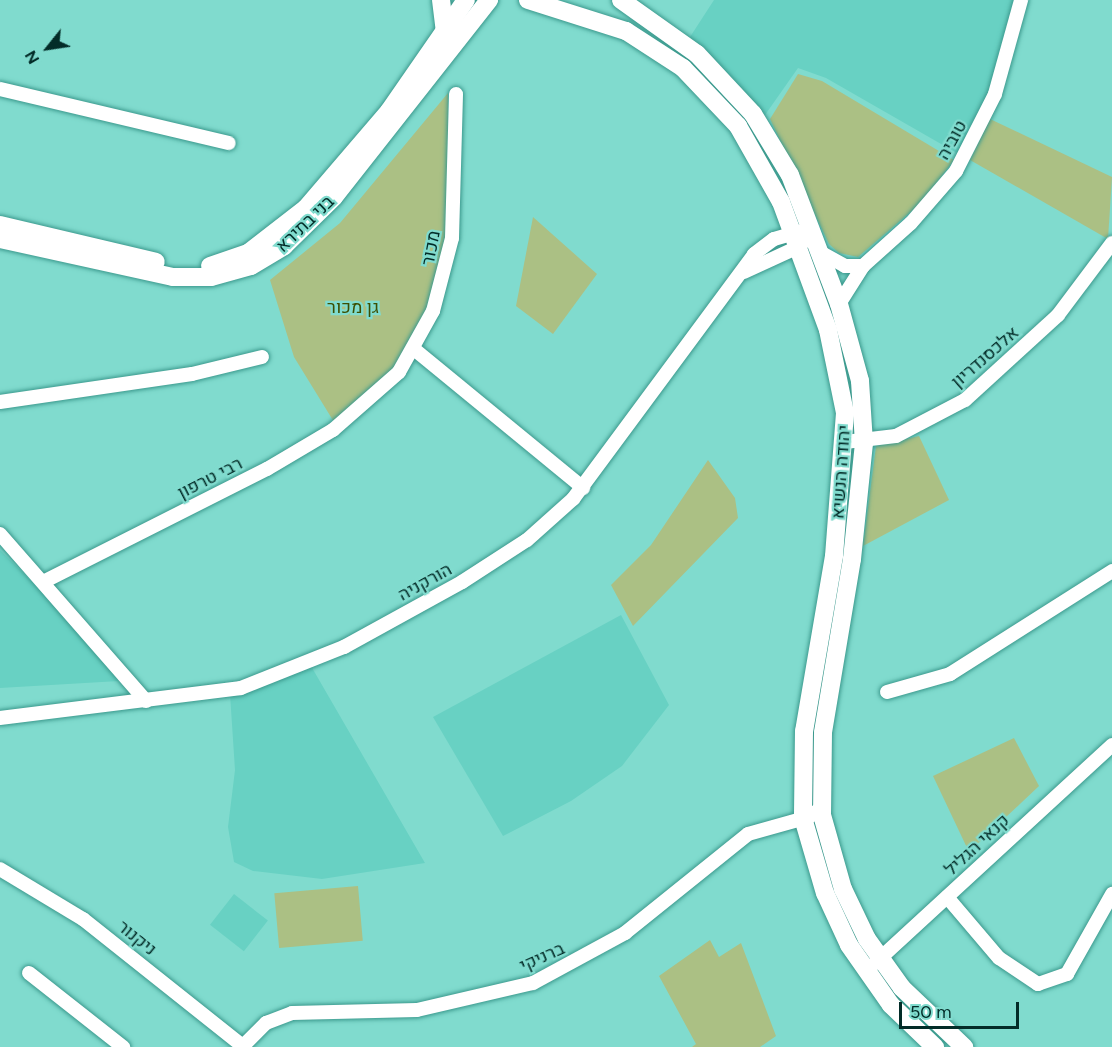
<!DOCTYPE html>
<html>
<head>
<meta charset="utf-8">
<style>
  body { margin:0 }
  #map { position:relative; width:1112px; height:1047px; overflow:hidden; background:#80dbce; font-family:Figtree,Heebo,sans-serif }
  div>[style] { position:absolute }
  [style*='--x'] { left:calc(var(--x)*1px); top:calc(var(--y)*1px); width:calc(var(--w)*1px); rotate:calc(var(--a)*1deg) }
  .built>* { inset:0; background:#68d1c3; transform-origin:0 0 }
  .green>* { inset:0; background:#abc084; transform-origin:0 0 }
  .roads { filter:drop-shadow(0 0 2px #3b998d) drop-shadow(0 0 2px #3b998d) }
  .minor>* { height:14px; margin:-7px; padding:0 7px; transform-origin:7px; border-radius:7px; background:#fff }
  .tertiary>* { height:18px; margin:-9px; padding:0 9px; transform-origin:9px; border-radius:9px; background:#fff }
  span { translate:-50% -50%; white-space:nowrap; text-align:center; line-height:1.15; -webkit-text-stroke:4.5px #80dbce; paint-order:stroke }
  .street-label { font-size:18px; color:#032c28 }
  .park-label { font-size:18px; color:#3c4f03 }
  .north { position:absolute; left:18px; top:18px; width:60px; height:60px; -webkit-text-stroke:4px #80dbce; paint-order:stroke; rotate:240deg; font-size:16px; font-weight:700; line-height:24px; text-align:center; color:#032c28 }
  .north::after { content:''; display:block; margin:auto; width:21px; height:27px; background:#032c28; clip-path:polygon(50% 0,100% 100%,50% 72%,0 100%) }
  .scale { position:absolute; left:899px; top:1002px; width:120px; height:27px; box-sizing:border-box; border:3px solid #032c28; border-top:0; padding-left:8px; font-size:18px; line-height:21px; white-space:nowrap; color:#032c28; -webkit-text-stroke:4px #80dbce; paint-order:stroke }
</style>
</head>
<body>
<div id="map">
  <div class="built">
    <div style="clip-path:polygon(714px 0,1013px 0,992px 96px,962px 156px,826px 78px,798px 68px,765px 115px,690px 37px)"></div>
    <div style="clip-path:polygon(0 550px,42px 592px,119px 681px,0 688px)"></div>
    <div style="clip-path:polygon(621px 615px,669px 705px,622px 766px,571px 801px,503px 836px,433px 717px)"></div>
    <div style="clip-path:polygon(311px 666px,425px 863px,322px 879px,253px 871px,234px 862px,228px 827px,235px 770px,230px 694px)"></div>
    <div style="left:234px;top:894px;width:43px;height:39px;rotate:38deg"></div>
  </div>
  <div class="green">
    <div style="clip-path:polygon(798px 74px,822px 81px,954px 160px,921px 203px,858px 257px,839px 253px,829px 244px,770px 119px)"></div>
    <div style="clip-path:polygon(448px 93px,448px 230px,424px 322px,392px 371px,334px 422px,294px 357px,270px 280px,340px 223px)"></div>
    <div style="clip-path:polygon(990px 119px,1112px 177px,1108px 239px,970px 160px)"></div>
    <div style="clip-path:polygon(533px 217px,597px 274px,553px 334px,516px 306px)"></div>
    <div style="clip-path:polygon(919px 436px,949px 500px,863px 546px,876px 446px)"></div>
    <div style="clip-path:polygon(708px 460px,735px 498px,738px 518px,633px 626px,611px 585px,651px 545px)"></div>
    <div style="clip-path:polygon(1014px 738px,1039px 786px,969px 852px,933px 776px)"></div>
    <div style="left:358px;top:886px;width:55px;height:84px;rotate:85deg"></div>
    <div style="clip-path:polygon(710px 940px,719px 957px,741px 943px,776px 1036px,760px 1047px,692px 1047px,696px 1044px,659px 976px)"></div>
  </div>
  <div class="roads">
    <div class="minor">
      <div style="--x:0;--y:89;--w:235;--a:13.3"></div>
      <div style="--x:820;--y:252;--w:29;--a:29"></div>
      <div style="--x:845;--y:266;--w:18;--a:0"></div>
      <div style="--x:744;--y:272;--w:60;--a:-24.8"></div>
      <div style="--x:798;--y:247;--w:21;--a:-43"></div>
      <div style="--x:839;--y:304;--w:45;--a:-57.7"></div>
      <div style="--x:863;--y:266;--w:64;--a:-41.9"></div>
      <div style="--x:911;--y:223;--w:69;--a:-49.1"></div>
      <div style="--x:956;--y:171;--w:86;--a:-63.1"></div>
      <div style="--x:995;--y:94;--w:98;--a:-74.5"></div>
      <div style="--x:414;--y:349;--w:219;--a:39.4"></div>
      <div style="--x:0;--y:402;--w:194;--a:-8.3"></div>
      <div style="--x:192;--y:374;--w:72;--a:-13.7"></div>
      <div style="--x:845;--y:442;--w:51;--a:-6.7"></div>
      <div style="--x:896;--y:436;--w:78;--a:-27.6"></div>
      <div style="--x:965;--y:400;--w:126;--a:-42.4"></div>
      <div style="--x:1058;--y:315;--w:90;--a:-53.1"></div>
      <div style="--x:0;--y:534;--w:222;--a:48.8"></div>
      <div style="--x:45;--y:581;--w:249;--a:-26.8"></div>
      <div style="--x:267;--y:469;--w:77;--a:-30.6"></div>
      <div style="--x:333;--y:430;--w:88;--a:-41.3"></div>
      <div style="--x:399;--y:372;--w:70;--a:-60.9"></div>
      <div style="--x:433;--y:311;--w:75;--a:-75.4"></div>
      <div style="--x:452;--y:238;--w:144;--a:-88.4"></div>
      <div style="--x:887;--y:692;--w:66;--a:-15.9"></div>
      <div style="--x:950;--y:674;--w:192;--a:-32.4"></div>
      <div style="--x:0;--y:718;--w:243;--a:-7.1"></div>
      <div style="--x:241;--y:688;--w:111;--a:-21.7"></div>
      <div style="--x:344;--y:647;--w:135;--a:-28.8"></div>
      <div style="--x:462;--y:582;--w:77;--a:-32.9"></div>
      <div style="--x:527;--y:540;--w:62;--a:-41.7"></div>
      <div style="--x:573;--y:499;--w:305;--a:-53.5"></div>
      <div style="--x:754;--y:254;--w:25;--a:-37"></div>
      <div style="--x:774;--y:239;--w:26;--a:-16"></div>
      <div style="--x:0;--y:869;--w:97;--a:31.1"></div>
      <div style="--x:83;--y:919;--w:206;--a:38.5"></div>
      <div style="--x:947;--y:897;--w:80;--a:49.6"></div>
      <div style="--x:999;--y:958;--w:47;--a:33.7"></div>
      <div style="--x:1038;--y:984;--w:31;--a:-19"></div>
      <div style="--x:1067;--y:974;--w:92;--a:-60.6"></div>
      <div style="--x:875;--y:963;--w:322;--a:-42.6"></div>
      <div style="--x:29;--y:973;--w:120;--a:38.2"></div>
      <div style="--x:243;--y:1046;--w:33;--a:-45"></div>
      <div style="--x:266;--y:1023;--w:28;--a:-21"></div>
      <div style="--x:292;--y:1013;--w:125;--a:-1.4"></div>
      <div style="--x:417;--y:1010;--w:119;--a:-13.1"></div>
      <div style="--x:533;--y:983;--w:105;--a:-28.5"></div>
      <div style="--x:625;--y:933;--w:158;--a:-38.8"></div>
      <div style="--x:748;--y:834;--w:63;--a:-15.6"></div>
      <div style="--x:809;--y:817;--w:15;--a:-37"></div>
    </div>
    <div class="tertiary">
      <div style="--x:441;--y:0;--w:33;--a:83"></div>
      <div style="--x:528;--y:0;--w:103;--a:17.6"></div>
      <div style="--x:626;--y:31;--w:68;--a:33"></div>
      <div style="--x:683;--y:68;--w:80;--a:46.5"></div>
      <div style="--x:738;--y:126;--w:87;--a:60.5"></div>
      <div style="--x:781;--y:202;--w:136;--a:69.8"></div>
      <div style="--x:828;--y:330;--w:85;--a:78.4"></div>
      <div style="--x:845;--y:413;--w:143;--a:94.4"></div>
      <div style="--x:834;--y:556;--w:178;--a:99.7"></div>
      <div style="--x:804;--y:731;--w:87;--a:90.7"></div>
      <div style="--x:803;--y:818;--w:78;--a:73.7"></div>
      <div style="--x:825;--y:893;--w:57;--a:65.2"></div>
      <div style="--x:849;--y:945;--w:73;--a:55"></div>
      <div style="--x:891;--y:1005;--w:61;--a:43.7"></div>
      <div style="--x:621;--y:0;--w:93;--a:35.4"></div>
      <div style="--x:697;--y:54;--w:82;--a:47"></div>
      <div style="--x:753;--y:114;--w:71;--a:58.8"></div>
      <div style="--x:790;--y:175;--w:138;--a:69.2"></div>
      <div style="--x:839;--y:304;--w:80;--a:74.7"></div>
      <div style="--x:860;--y:381;--w:62;--a:86.3"></div>
      <div style="--x:864;--y:443;--w:117;--a:95.9"></div>
      <div style="--x:852;--y:559;--w:176;--a:99.5"></div>
      <div style="--x:823;--y:733;--w:82;--a:90.7"></div>
      <div style="--x:822;--y:815;--w:77;--a:74.2"></div>
      <div style="--x:843;--y:889;--w:55;--a:64.4"></div>
      <div style="--x:867;--y:939;--w:60;--a:54.5"></div>
      <div style="--x:902;--y:988;--w:86;--a:43.6"></div>
      <div style="--x:0;--y:225;--w:160;--a:13.3"></div>
      <div style="--x:0;--y:239;--w:177;--a:12.4"></div>
      <div style="--x:173;--y:277;--w:38;--a:0"></div>
      <div style="--x:211;--y:277;--w:41;--a:-15.4"></div>
      <div style="--x:251;--y:266;--w:39;--a:-31"></div>
      <div style="--x:284;--y:246;--w:70;--a:-44.4"></div>
      <div style="--x:334;--y:197;--w:251;--a:-51.8"></div>
      <div style="--x:210;--y:266;--w:40;--a:-18.9"></div>
      <div style="--x:248;--y:253;--w:73;--a:-37.8"></div>
      <div style="--x:306;--y:208;--w:128;--a:-49.4"></div>
      <div style="--x:389;--y:111;--w:135;--a:-55.3"></div>
    </div>
  </div>
  <div class="street-label">
    <span style="left:952px;top:140px;rotate:-61deg">טוביה</span>
    <span style="left:305px;top:224px;rotate:-44deg">בני בתירא</span>
    <span style="left:431px;top:248px;rotate:-79deg">מכור</span>
    <span style="left:985px;top:357px;rotate:-41deg">אלכסנדריון</span>
    <span style="left:841px;top:472px;rotate:-86deg">יהודה הנשיא</span>
    <span style="left:210px;top:478px;rotate:-27deg">רבי טרפון</span>
    <span style="left:425px;top:582px;rotate:-29deg">הורקניה</span>
    <span style="left:977px;top:845px;rotate:-43deg">קנאי הגליל</span>
    <span style="left:137px;top:938px;rotate:39deg">ניקנור</span>
    <span style="left:542px;top:957px;rotate:-24deg">ברניקי</span>
  </div>
  <div class="park-label">
    <span style="left:353px;top:307px">גן מכור</span>
  </div>
  <div class="north">N</div>
  <div class="scale">50 m</div>
</div>
</body>
</html>
